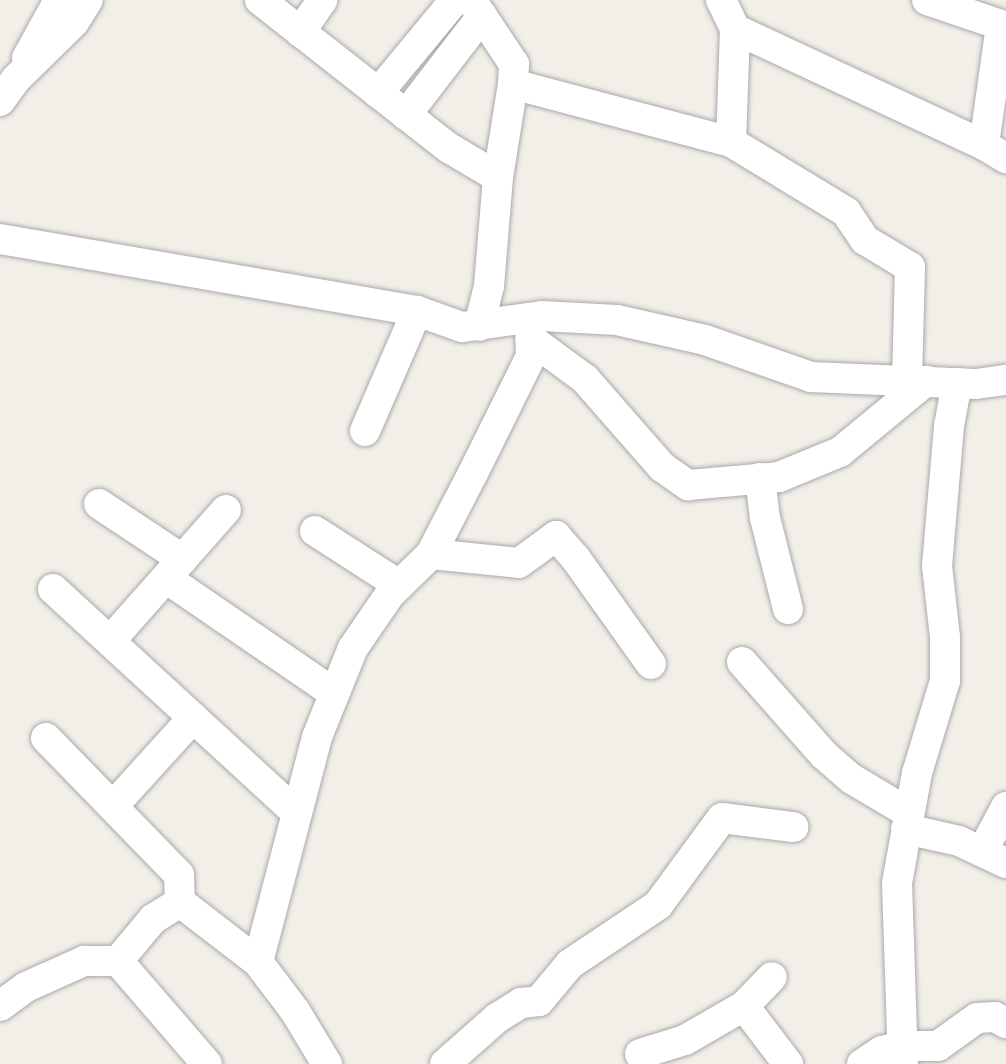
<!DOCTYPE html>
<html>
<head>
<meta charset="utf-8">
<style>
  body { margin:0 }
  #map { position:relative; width:1006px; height:1064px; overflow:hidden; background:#f2efe9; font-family:Raleway,sans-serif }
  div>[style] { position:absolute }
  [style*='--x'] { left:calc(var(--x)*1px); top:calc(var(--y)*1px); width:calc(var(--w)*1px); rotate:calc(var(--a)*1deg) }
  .roads { filter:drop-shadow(0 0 2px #a9a9a9) drop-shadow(0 0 2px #a9a9a9) }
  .minor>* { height:30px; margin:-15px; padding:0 15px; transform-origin:15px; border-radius:15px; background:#fff }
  span { translate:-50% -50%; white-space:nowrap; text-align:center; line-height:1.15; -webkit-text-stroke:5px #fff; paint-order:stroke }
</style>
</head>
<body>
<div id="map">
  <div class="roads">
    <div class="minor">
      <div style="--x:260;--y:0;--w:240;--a:38.1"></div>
      <div style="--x:449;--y:148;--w:57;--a:30.6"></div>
      <div style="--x:498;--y:177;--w:109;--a:94.7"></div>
      <div style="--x:489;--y:286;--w:41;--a:104"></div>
      <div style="--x:721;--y:0;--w:32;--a:64"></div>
      <div style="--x:735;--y:29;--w:113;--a:92"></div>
      <div style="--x:731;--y:142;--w:135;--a:31.3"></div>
      <div style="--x:846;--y:212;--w:34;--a:56"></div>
      <div style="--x:865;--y:240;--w:52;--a:31"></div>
      <div style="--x:910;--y:267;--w:114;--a:91.5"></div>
      <div style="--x:472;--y:1;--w:76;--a:56.3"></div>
      <div style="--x:514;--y:64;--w:20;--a:93"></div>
      <div style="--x:735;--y:29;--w:275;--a:25"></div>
      <div style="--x:984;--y:145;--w:121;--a:-81.9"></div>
      <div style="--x:1001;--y:25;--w:78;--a:-161.3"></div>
      <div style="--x:300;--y:32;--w:39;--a:-55"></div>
      <div style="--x:27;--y:58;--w:66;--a:-61.1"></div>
      <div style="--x:378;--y:93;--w:121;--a:-50.4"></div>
      <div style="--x:0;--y:101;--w:27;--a:-54"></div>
      <div style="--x:16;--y:79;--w:81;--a:-44.5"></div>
      <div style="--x:74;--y:22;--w:26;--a:-58"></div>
      <div style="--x:406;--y:115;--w:125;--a:-52.5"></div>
      <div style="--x:984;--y:145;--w:26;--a:31"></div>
      <div style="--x:498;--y:177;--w:94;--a:-80.8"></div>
      <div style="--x:513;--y:84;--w:226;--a:14.9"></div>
      <div style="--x:0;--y:239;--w:423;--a:9.8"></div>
      <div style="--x:417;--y:311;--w:48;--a:19.6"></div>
      <div style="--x:462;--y:327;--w:81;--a:-7.8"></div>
      <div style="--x:542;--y:316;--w:75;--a:3.1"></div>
      <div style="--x:617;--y:320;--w:90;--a:12.8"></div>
      <div style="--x:705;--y:340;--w:112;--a:19.2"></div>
      <div style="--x:811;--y:377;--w:165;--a:2.4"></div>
      <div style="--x:976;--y:384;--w:30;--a:-8"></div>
      <div style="--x:532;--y:340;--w:66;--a:36.3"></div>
      <div style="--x:585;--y:379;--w:117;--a:48.8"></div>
      <div style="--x:662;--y:467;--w:32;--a:35"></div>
      <div style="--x:688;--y:485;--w:91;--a:-5"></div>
      <div style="--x:779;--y:477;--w:66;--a:-22.3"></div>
      <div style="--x:840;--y:452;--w:112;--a:-39.5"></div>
      <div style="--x:365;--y:431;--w:131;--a:-66.6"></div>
      <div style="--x:760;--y:478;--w:40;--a:82.9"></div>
      <div style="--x:765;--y:518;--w:94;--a:75.8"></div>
      <div style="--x:99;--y:504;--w:100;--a:33.5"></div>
      <div style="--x:315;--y:531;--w:100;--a:32.7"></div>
      <div style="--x:431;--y:554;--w:88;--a:5.8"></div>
      <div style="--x:519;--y:563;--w:46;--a:-36.1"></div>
      <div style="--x:556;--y:536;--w:30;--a:49"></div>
      <div style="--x:576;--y:559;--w:129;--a:54.5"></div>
      <div style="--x:166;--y:578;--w:204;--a:34.4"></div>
      <div style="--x:53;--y:589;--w:331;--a:42.6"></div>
      <div style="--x:110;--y:641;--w:175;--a:-48.5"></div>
      <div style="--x:742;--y:662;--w:124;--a:48.6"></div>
      <div style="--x:824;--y:755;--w:37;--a:41"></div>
      <div style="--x:852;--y:779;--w:66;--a:30.8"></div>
      <div style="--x:46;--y:738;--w:191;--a:45.8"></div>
      <div style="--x:179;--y:875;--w:27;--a:88"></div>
      <div style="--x:114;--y:805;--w:118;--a:-47.8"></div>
      <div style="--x:906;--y:829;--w:54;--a:12.8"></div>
      <div style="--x:959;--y:841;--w:52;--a:25.1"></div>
      <div style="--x:983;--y:850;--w:49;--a:-61.9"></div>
      <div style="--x:118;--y:961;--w:136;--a:49.2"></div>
      <div style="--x:0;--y:1006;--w:32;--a:-36"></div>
      <div style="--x:26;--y:987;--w:64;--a:-24.1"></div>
      <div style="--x:84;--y:961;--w:34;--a:0"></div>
      <div style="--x:118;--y:961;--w:55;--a:-50.2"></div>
      <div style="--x:153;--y:919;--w:32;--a:-32"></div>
      <div style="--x:180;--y:902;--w:98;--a:37.6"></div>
      <div style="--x:744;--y:1006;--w:40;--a:-46"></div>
      <div style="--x:640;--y:1054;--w:47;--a:-17.3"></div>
      <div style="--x:685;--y:1040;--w:68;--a:-30"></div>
      <div style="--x:744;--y:1006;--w:73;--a:52.8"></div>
      <div style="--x:327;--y:1064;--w:62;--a:-121.1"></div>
      <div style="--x:295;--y:1011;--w:61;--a:-127.1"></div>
      <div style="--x:258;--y:962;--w:233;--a:-75.3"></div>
      <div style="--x:317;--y:737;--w:96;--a:-68"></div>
      <div style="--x:353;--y:648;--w:65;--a:-55.6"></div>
      <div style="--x:390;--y:594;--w:57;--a:-44.3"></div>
      <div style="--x:431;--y:554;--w:91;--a:-62.6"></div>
      <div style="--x:473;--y:473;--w:131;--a:-63.6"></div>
      <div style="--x:531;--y:356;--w:38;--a:-92"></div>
      <div style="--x:445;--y:1064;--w:69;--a:-41.5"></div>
      <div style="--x:497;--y:1018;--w:28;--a:-32"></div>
      <div style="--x:521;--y:1003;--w:18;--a:-6"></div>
      <div style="--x:539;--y:1001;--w:48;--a:-50"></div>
      <div style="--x:570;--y:964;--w:106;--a:-33.8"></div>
      <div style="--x:658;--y:905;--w:108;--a:-53.7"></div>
      <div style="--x:722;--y:818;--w:72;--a:7.2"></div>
      <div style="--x:862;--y:1064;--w:24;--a:-33"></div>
      <div style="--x:882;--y:1051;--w:21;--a:-14"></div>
      <div style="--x:902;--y:1046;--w:36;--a:0"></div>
      <div style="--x:938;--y:1046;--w:48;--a:-35.7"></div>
      <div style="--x:977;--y:1018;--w:18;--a:-3"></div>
      <div style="--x:995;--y:1017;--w:13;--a:29"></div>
      <div style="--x:903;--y:1064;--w:181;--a:-91.9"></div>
      <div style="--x:897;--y:883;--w:112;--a:-79.7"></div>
      <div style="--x:917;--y:773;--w:96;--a:-73.1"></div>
      <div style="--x:945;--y:681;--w:44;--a:-90"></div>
      <div style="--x:945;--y:637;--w:71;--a:-96.4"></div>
      <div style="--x:937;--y:566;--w:141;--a:-85.1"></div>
      <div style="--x:949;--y:426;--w:44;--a:-79.5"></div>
    </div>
  </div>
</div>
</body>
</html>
